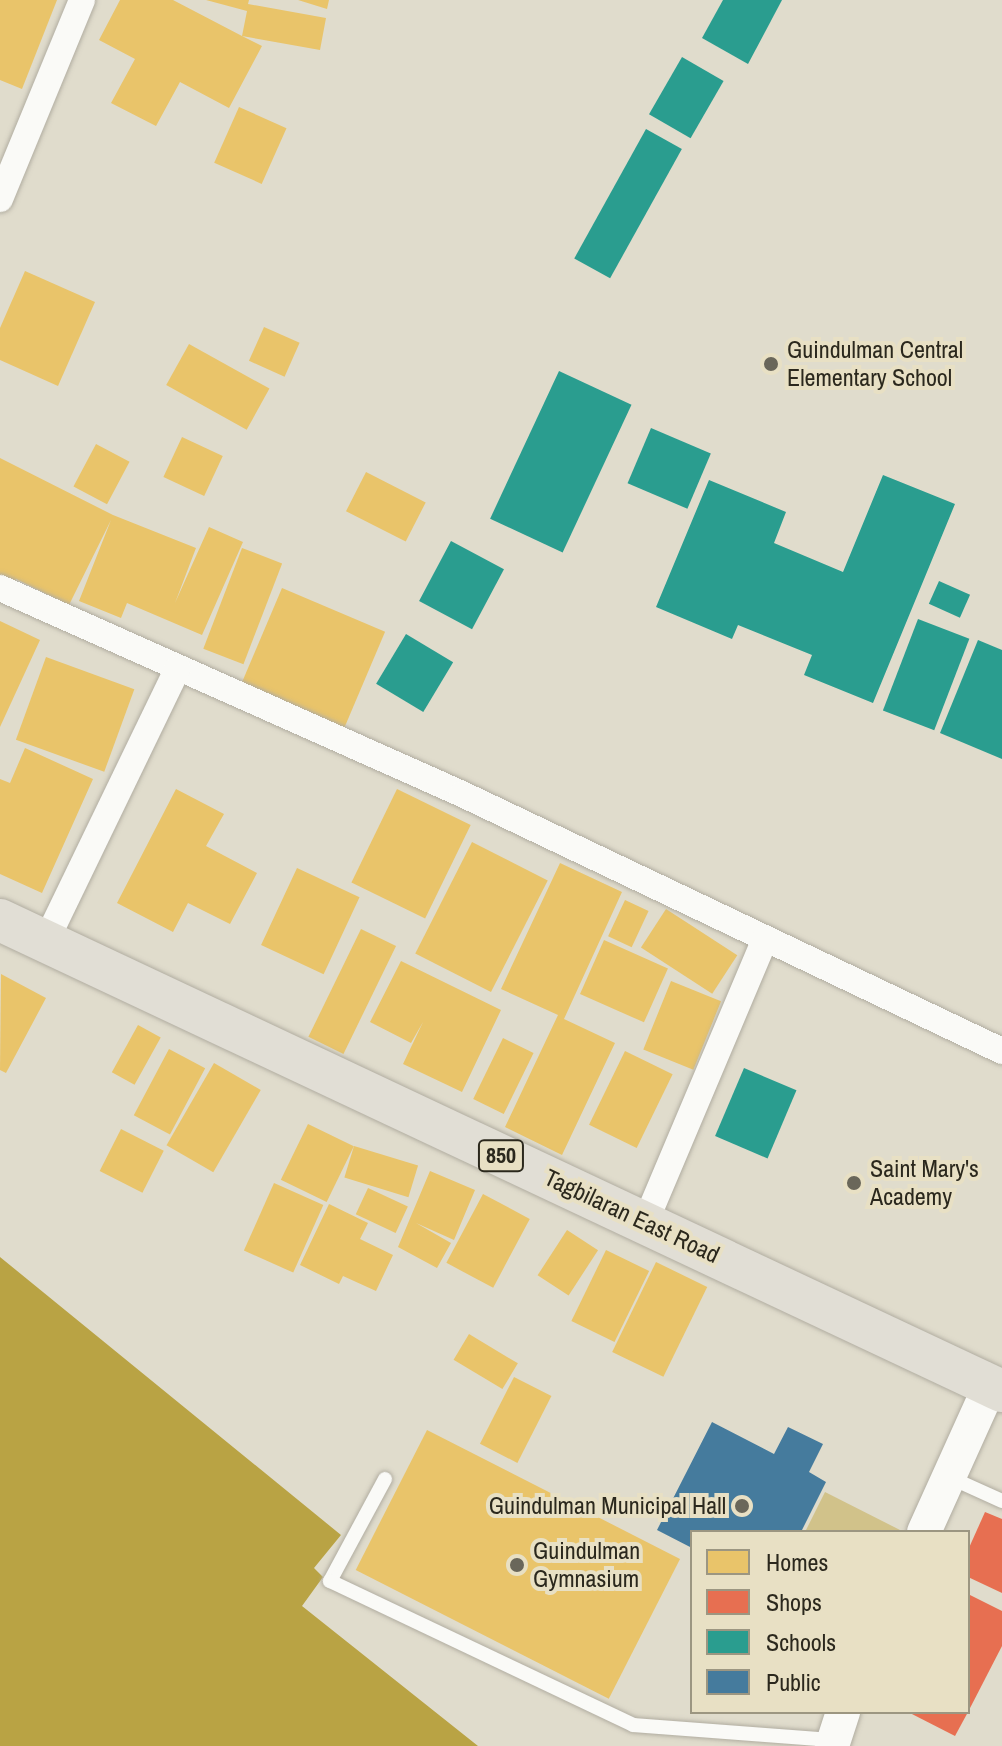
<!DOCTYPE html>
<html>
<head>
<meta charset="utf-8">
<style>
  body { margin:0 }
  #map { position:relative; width:1002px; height:1746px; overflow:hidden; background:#e0dccc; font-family:"Archivo Narrow",sans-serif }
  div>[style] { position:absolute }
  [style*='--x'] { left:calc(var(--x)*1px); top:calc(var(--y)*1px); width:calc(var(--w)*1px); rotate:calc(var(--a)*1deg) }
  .green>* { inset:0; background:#d1c28a }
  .water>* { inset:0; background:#b9a344 }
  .homes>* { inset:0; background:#e9c46a; transform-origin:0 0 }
  .shops>* { inset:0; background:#e76f51 }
  .schools>* { inset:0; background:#2a9d8f; transform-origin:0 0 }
  .public>* { inset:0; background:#457b9d }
  .roads { filter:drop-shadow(0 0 2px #b1ada1) drop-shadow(0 0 2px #b1ada1) }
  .service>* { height:14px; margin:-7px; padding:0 7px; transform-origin:7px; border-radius:7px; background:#fafaf7 }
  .minor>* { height:26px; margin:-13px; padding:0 13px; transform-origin:13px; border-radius:13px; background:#fafaf7 }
  .tertiary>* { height:34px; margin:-17px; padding:0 17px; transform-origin:17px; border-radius:17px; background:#fafaf7 }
  .primary>* { height:42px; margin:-21px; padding:0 21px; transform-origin:21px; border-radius:21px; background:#e1ded5 }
  .dots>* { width:22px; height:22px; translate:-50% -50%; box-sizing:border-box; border:4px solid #e8e0c4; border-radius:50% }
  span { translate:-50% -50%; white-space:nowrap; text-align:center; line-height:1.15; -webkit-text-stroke:8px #e8e0c4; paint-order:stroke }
  .shield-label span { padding:2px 6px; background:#e8e0c4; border:2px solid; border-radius:6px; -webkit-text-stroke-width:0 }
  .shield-label { font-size:22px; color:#2b281d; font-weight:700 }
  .poi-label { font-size:24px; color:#2b281d }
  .left { translate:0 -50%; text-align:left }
  .right { translate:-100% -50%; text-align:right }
  .street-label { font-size:24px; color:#2b281d }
  .legend { position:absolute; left:690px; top:1530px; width:280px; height:184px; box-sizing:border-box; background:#e8e0c4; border:2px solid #9c9681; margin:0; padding:10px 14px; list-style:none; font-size:24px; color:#2b281d }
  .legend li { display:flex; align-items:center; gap:16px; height:40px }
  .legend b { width:40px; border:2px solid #9c9681 }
</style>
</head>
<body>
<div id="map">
  <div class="green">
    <div style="clip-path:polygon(825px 1492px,902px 1531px,901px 1532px,805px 1532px)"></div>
  </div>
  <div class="water">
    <div style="clip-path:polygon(0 1257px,341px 1535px,314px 1568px,323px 1577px,302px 1606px,478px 1746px,0 1746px)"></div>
  </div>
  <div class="homes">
    <div style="clip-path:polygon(0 0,57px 0,22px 89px,0 80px)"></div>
    <div style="clip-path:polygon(120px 0,173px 0,242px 36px,247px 11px,206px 0,249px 0,248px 4px,326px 18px,320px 50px,242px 36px,262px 46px,229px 108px,180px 82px,156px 126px,111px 103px,135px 59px,99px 40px)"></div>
    <div style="clip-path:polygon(298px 0,329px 0,327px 9px)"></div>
    <div style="left:239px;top:107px;width:52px;height:61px;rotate:24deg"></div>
    <div style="clip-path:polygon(25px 271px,95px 302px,58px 386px,0 360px,0 328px)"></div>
    <div style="left:264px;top:327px;width:39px;height:37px;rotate:24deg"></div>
    <div style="left:189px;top:344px;width:92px;height:47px;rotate:29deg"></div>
    <div style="left:182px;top:437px;width:45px;height:44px;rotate:25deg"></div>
    <div style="left:96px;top:444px;width:38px;height:48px;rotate:28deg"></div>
    <div style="clip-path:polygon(0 458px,113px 515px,196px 548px,175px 603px,209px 527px,243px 542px,202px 635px,127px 603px,121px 618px,79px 601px,111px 520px,69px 605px,16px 579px,12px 587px,0 581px)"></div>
    <div style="left:366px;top:472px;width:67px;height:44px;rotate:27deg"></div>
    <div style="left:242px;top:548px;width:43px;height:108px;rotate:21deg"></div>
    <div style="left:282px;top:588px;width:112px;height:107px;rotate:23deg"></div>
    <div style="clip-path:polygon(0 621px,40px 640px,0 727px)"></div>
    <div style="left:46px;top:657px;width:94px;height:88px;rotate:20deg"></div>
    <div style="clip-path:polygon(25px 748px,93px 779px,42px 893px,0 874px,0 779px,10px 783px)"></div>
    <div style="clip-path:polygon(176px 789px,224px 814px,206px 846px,257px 873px,230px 924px,188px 903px,173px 932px,117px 903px)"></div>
    <div style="left:397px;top:789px;width:82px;height:104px;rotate:26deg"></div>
    <div style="left:472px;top:842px;width:85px;height:125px;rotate:27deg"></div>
    <div style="clip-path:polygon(560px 863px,622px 892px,564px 1019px,615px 1043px,562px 1155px,505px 1127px,558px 1015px,501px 989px)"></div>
    <div style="left:297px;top:868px;width:69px;height:85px;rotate:25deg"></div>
    <div style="left:625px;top:900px;width:26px;height:40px;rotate:25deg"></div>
    <div style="left:666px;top:909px;width:85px;height:46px;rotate:33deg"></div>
    <div style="left:361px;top:929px;width:39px;height:120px;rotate:26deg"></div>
    <div style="left:604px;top:940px;width:70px;height:59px;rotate:24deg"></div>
    <div style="clip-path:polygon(401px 961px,501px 1010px,462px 1092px,403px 1064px,423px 1022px,411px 1043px,370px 1022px)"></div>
    <div style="clip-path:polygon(1px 974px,46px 998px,6px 1073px,0 1070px)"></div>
    <div style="left:671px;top:981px;width:54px;height:74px;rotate:22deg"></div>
    <div style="left:138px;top:1025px;width:26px;height:54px;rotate:29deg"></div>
    <div style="left:503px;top:1038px;width:34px;height:68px;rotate:26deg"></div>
    <div style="left:169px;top:1049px;width:41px;height:75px;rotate:28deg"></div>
    <div style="left:625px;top:1051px;width:53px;height:82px;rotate:26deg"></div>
    <div style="left:214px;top:1063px;width:54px;height:95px;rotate:30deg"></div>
    <div style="left:308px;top:1124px;width:51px;height:62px;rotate:26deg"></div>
    <div style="left:121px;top:1129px;width:48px;height:47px;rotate:27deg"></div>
    <div style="left:354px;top:1146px;width:67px;height:33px;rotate:17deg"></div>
    <div style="clip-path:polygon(430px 1171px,475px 1190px,454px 1240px,416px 1223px,451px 1243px,437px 1268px,398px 1247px)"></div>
    <div style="left:274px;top:1183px;width:54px;height:74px;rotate:24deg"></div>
    <div style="left:368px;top:1188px;width:44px;height:29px;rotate:25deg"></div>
    <div style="left:483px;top:1194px;width:53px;height:78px;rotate:28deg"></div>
    <div style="clip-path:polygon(329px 1204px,368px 1223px,360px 1239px,393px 1255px,376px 1291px,343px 1276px,339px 1284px,300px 1265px)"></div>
    <div style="left:567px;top:1230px;width:37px;height:54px;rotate:33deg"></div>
    <div style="left:606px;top:1250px;width:48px;height:79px;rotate:26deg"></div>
    <div style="left:656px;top:1262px;width:57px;height:100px;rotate:26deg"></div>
    <div style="left:469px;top:1334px;width:57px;height:30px;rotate:31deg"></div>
    <div style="left:514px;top:1377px;width:42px;height:75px;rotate:27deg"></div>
    <div style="left:427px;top:1430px;width:284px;height:157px;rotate:27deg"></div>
  </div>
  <div class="shops">
    <div style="clip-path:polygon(985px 1512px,1002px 1519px,1002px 1593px,968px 1577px,968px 1550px)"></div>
    <div style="clip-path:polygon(968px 1594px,1002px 1611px,1002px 1646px,968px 1712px)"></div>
    <div style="clip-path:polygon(908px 1712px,968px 1712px,955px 1736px)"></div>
  </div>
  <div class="schools">
    <div style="clip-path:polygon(723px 0,782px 0,748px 64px,702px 38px)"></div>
    <div style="left:682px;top:57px;width:48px;height:66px;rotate:30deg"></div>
    <div style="left:646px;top:129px;width:41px;height:148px;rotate:29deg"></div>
    <div style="left:559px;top:371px;width:80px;height:163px;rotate:25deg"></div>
    <div style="left:651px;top:428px;width:65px;height:60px;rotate:23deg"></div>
    <div style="clip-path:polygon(883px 475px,955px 504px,873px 703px,804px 675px,812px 655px,738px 625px,732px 639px,656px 607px,709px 480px,786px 512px,774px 543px,843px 572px)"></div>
    <div style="left:451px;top:541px;width:60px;height:68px;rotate:28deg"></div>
    <div style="left:939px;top:581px;width:34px;height:25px;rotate:24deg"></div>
    <div style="left:918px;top:619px;width:55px;height:98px;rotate:21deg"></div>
    <div style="left:406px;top:634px;width:55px;height:58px;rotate:31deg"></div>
    <div style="clip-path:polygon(978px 640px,1002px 650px,1002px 759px,940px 733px)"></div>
    <div style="left:744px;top:1068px;width:57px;height:74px;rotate:23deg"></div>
  </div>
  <div class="public">
    <div style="clip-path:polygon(712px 1422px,774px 1454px,788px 1427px,823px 1444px,809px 1472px,826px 1482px,801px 1532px,692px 1532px,692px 1548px,657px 1530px)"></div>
  </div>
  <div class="roads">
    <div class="service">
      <div style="--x:949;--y:1477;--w:58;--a:24.4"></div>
      <div style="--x:385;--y:1479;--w:116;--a:118.3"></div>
      <div style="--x:330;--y:1581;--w:335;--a:25.4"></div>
      <div style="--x:633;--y:1725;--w:199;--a:4.3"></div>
    </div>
    <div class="minor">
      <div style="--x:0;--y:199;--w:215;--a:-67.6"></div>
      <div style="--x:0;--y:588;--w:506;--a:24.03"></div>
      <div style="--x:462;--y:794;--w:598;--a:25.45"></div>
      <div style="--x:45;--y:943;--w:305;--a:-64.2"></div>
      <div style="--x:645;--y:1223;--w:308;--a:-67.1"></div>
    </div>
    <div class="tertiary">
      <div style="--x:924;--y:1532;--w:160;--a:-65.7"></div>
      <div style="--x:832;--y:1746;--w:36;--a:-72"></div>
    </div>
    <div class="primary">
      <div style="--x:0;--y:920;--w:1107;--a:25.18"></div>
    </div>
  </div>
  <div class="dots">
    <div style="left:771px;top:364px;background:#6a675a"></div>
    <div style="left:854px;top:1183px;background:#6a675a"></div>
    <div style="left:742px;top:1506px;background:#6a675a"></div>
    <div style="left:517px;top:1565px;background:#6a675a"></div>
  </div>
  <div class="shield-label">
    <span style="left:501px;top:1156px">850</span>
  </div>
  <div class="poi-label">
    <span class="left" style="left:787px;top:364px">Guindulman Central<br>Elementary School</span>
    <span class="left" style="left:870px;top:1183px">Saint Mary's<br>Academy</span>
    <span class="right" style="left:726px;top:1506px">Guindulman Municipal Hall</span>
    <span class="left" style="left:533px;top:1565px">Guindulman<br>Gymnasium</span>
  </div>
  <div class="street-label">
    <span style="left:632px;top:1216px;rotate:25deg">Tagbilaran East Road</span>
  </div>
  <ul class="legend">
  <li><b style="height:22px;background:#e9c46a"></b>Homes</li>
  <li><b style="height:22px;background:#e76f51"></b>Shops</li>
  <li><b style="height:22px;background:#2a9d8f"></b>Schools</li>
  <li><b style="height:22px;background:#457b9d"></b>Public</li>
  </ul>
</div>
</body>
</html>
